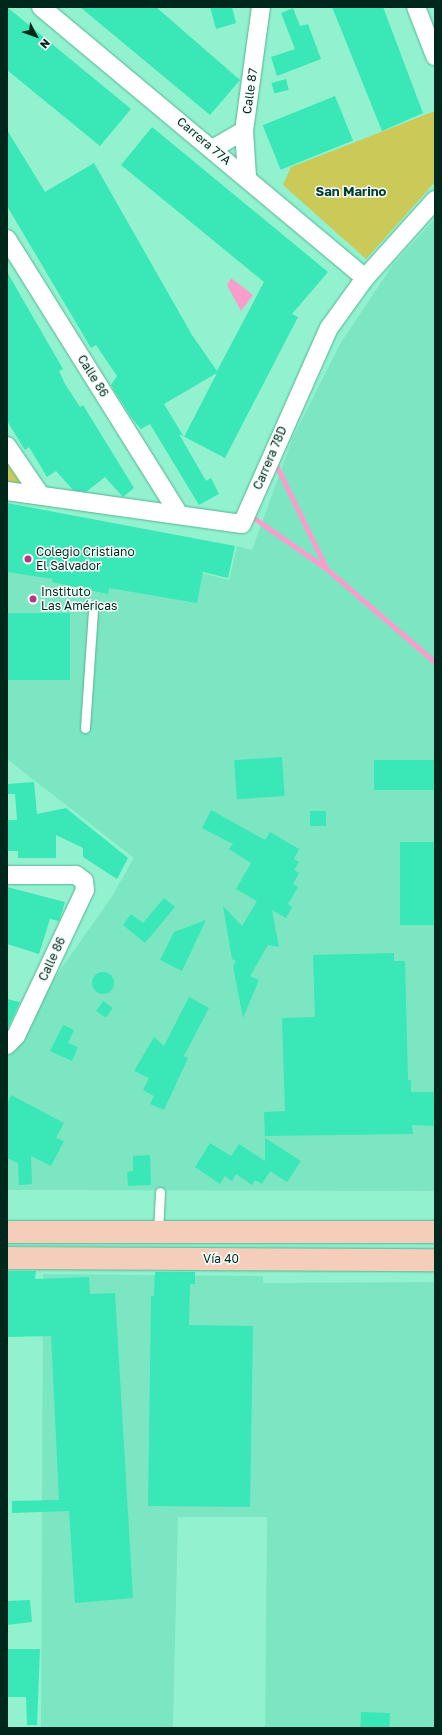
<!DOCTYPE html>
<html>
<head>
<meta charset="utf-8">
<style>
  body { margin:0 }
  #map { position:relative; width:442px; height:1735px; overflow:hidden; background:#92f2cf; font-family:"Golos Text",sans-serif }
  div>[style] { position:absolute }
  [style*='--x'] { left:calc(var(--x)*1px); top:calc(var(--y)*1px); width:calc(var(--w)*1px); rotate:calc(var(--a)*1deg) }
  .built>* { inset:0; background:#7ce6c2 }
  .green>* { inset:0; background:#cbca58 }
  .water>* { inset:0; background:#f99dcb }
  .stream>* { height:4.5px; margin:-2.25px; padding:0 2.25px; transform-origin:2.25px; border-radius:2.25px; background:#f99dcb }
  .building>* { inset:0; background:#3ae7b6; transform-origin:0 0 }
  .round { border-radius:50% }
  .roads { filter:drop-shadow(0 0 1px #54b494) drop-shadow(0 0 1px #54b494) }
  .service>* { height:9px; margin:-4.5px; padding:0 4.5px; transform-origin:4.5px; border-radius:4.5px; background:#fff }
  .minor>* { height:18px; margin:-9px; padding:0 9px; transform-origin:9px; border-radius:9px; background:#fff }
  .trunk>* { height:22px; margin:-11px; padding:0 11px; transform-origin:11px; border-radius:11px; background:#f4ceba }
  .dots>* { width:11px; height:11px; translate:-50% -50%; box-sizing:border-box; border:2px solid #f6fffb; border-radius:50% }
  span { translate:-50% -50%; white-space:nowrap; text-align:center; line-height:1.15; -webkit-text-stroke:3px #f6fffb; paint-order:stroke }
  .street-label { font-size:12px; color:#00271b }
  .poi-label { font-size:12px; color:#00271b }
  .left { translate:0 -50%; text-align:left }
  .neighbourhood-label { font-size:13px; color:#033d2d; font-weight:700 }
  .frame { position:absolute; inset:0; border:8px solid #00271b; pointer-events:none }
  .north { position:absolute; left:16px; top:16px; width:40px; height:40px; -webkit-text-stroke:3px #f6fffb; paint-order:stroke; rotate:131deg; font-size:11px; font-weight:700; line-height:16px; text-align:center; color:#00271b }
  .north::after { content:''; display:block; margin:auto; width:14px; height:18px; background:#00271b; clip-path:polygon(50% 0,100% 100%,50% 72%,0 100%) }
</style>
</head>
<body>
<div id="map">
  <div class="built">
    <div style="clip-path:polygon(435px 219px,435px 1191px,7px 1190px,7px 1058px,41px 997px,111px 898px,134px 858px,7px 759px,7px 535px,122px 553px,229px 580px,237px 546px,252px 550px,293px 437px,340px 344px,394px 263px)"></div>
    <div style="clip-path:polygon(43px 1274px,263px 1276px,263px 1283px,435px 1282px,435px 1728px,265px 1728px,267px 1517px,178px 1517px,173px 1728px,41px 1728px)"></div>
  </div>
  <div class="green">
    <div style="clip-path:polygon(435px 111px,435px 182px,366px 259px,283px 185px,291px 167px)"></div>
    <div style="clip-path:polygon(7px 455px,28px 487px,7px 485px)"></div>
  </div>
  <div class="water">
    <div style="clip-path:polygon(231px 278px,253px 295px,241px 311px,227px 285px)"></div>
  </div>
  <div class="stream">
    <div style="--x:275;--y:462;--w:117;--a:64.1"></div>
    <div style="--x:250;--y:515;--w:94;--a:35"></div>
    <div style="--x:327;--y:569;--w:143;--a:40.7"></div>
  </div>
  <div class="building">
    <div style="clip-path:polygon(7px 7px,131px 109px,100px 146px,7px 70px)"></div>
    <div style="clip-path:polygon(80px 7px,156px 7px,240px 80px,210px 115px)"></div>
    <div style="clip-path:polygon(210px 7px,232px 7px,236px 23px,216px 29px)"></div>
    <div style="clip-path:polygon(332px 7px,383px 7px,423px 113px,382px 131px)"></div>
    <div style="clip-path:polygon(293px 8px,300px 26px,308px 24px,321px 59px,277px 76px,271px 57px,295px 49px,281px 13px)"></div>
    <div style="left:286px;top:79px;width:11px;height:15px;rotate:75deg"></div>
    <div style="left:335px;top:96px;width:48px;height:78px;rotate:68deg"></div>
    <div style="clip-path:polygon(evenodd,152px 127px,328px 272px,292px 314px,298px 317px,225px 458px,179px 434px,206px 481px,211px 478px,219px 494px,199px 505px,150px 424px,141px 429px,131px 417px,111px 385px,117px 376px,96px 345px,91px 348px,7px 206px,7px 130px,45px 192px,94px 163px,192px 335px,217px 371px,264px 282px,121px 165px,152px 127px,217px 373px,184px 437px,164px 404px,217px 373px)"></div>
    <div style="clip-path:polygon(7px 272px,63px 369px,59px 371px,65px 384px,80px 407px,83px 405px,134px 488px,123px 497px,105px 477px,86px 492px,73px 490px,56px 471px,47px 477px,29px 447px,25px 450px,7px 421px)"></div>
    <div style="clip-path:polygon(7px 503px,235px 546px,228px 578px,203px 572px,197px 603px,109px 588px,108px 594px,52px 582px,53px 579px,7px 572px)"></div>
    <div style="left:70px;top:613px;width:67px;height:63px;rotate:90deg"></div>
    <div style="left:282px;top:757px;width:39px;height:48px;rotate:86deg"></div>
    <div style="left:435px;top:760px;width:30px;height:61px;rotate:90deg"></div>
    <div style="clip-path:polygon(34px 782px,37px 814px,66px 808px,128px 858px,117px 879px,83px 857px,83px 848px,56px 835px,56px 858px,18px 858px,18px 851px,7px 851px,7px 820px,17px 820px,15px 794px,7px 794px,7px 784px)"></div>
    <div style="clip-path:polygon(211px 810px,265px 840px,270px 832px,299px 849px,294px 859px,299px 862px,294px 870px,299px 873px,293px 884px,298px 887px,288px 904px,292px 907px,286px 918px,272px 910px,279px 947px,268px 945px,250px 976px,259px 980px,243px 1018px,233px 966px,236px 961px,232px 959px,223px 906px,242px 926px,257px 901px,236px 889px,251px 863px,229px 849px,233px 844px,202px 828px)"></div>
    <div style="left:310px;top:811px;width:16px;height:15px"></div>
    <div style="left:435px;top:842px;width:83px;height:35px;rotate:90deg"></div>
    <div style="clip-path:polygon(7px 887px,65px 902px,59px 921px,50px 919px,39px 954px,7px 944px)"></div>
    <div style="clip-path:polygon(164px 898px,175px 907px,145px 943px,123px 925px,131px 914px,143px 923px)"></div>
    <div style="clip-path:polygon(206px 920px,182px 971px,160px 960px,174px 932px)"></div>
    <div style="clip-path:polygon(394px 953px,394px 961px,405px 961px,408px 1080px,411px 1080px,411px 1092px,435px 1092px,435px 1126px,412px 1125px,413px 1134px,265px 1136px,264px 1112px,285px 1111px,282px 1018px,315px 1017px,313px 955px)"></div>
    <div class="round" style="left:92px;top:972px;width:22px;height:22px"></div>
    <div style="clip-path:polygon(189px 997px,209px 1008px,184px 1056px,188px 1058px,164px 1110px,150px 1104px,154px 1096px,143px 1090px,149px 1078px,134px 1071px,154px 1037px,164px 1046px)"></div>
    <div style="clip-path:polygon(7px 999px,20px 1002px,7px 1030px)"></div>
    <div style="left:103px;top:1001px;width:12px;height:12px;rotate:35deg"></div>
    <div style="clip-path:polygon(63px 1025px,74px 1030px,68px 1043px,78px 1047px,72px 1061px,50px 1051px)"></div>
    <div style="clip-path:polygon(11px 1095px,64px 1123px,56px 1138px,64px 1141px,51px 1166px,31px 1156px,32px 1184px,19px 1185px,18px 1163px,7px 1158px,7px 1104px)"></div>
    <div style="clip-path:polygon(265px 1138px,301px 1161px,287px 1182px,270px 1171px,262px 1184px,255px 1180px,252px 1185px,236px 1174px,232px 1181px,225px 1176px,220px 1184px,195px 1167px,210px 1143px,231px 1156px,239px 1144px,265px 1161px)"></div>
    <div style="clip-path:polygon(150px 1155px,151px 1185px,128px 1186px,127px 1172px,133px 1171px,133px 1156px)"></div>
    <div style="clip-path:polygon(8px 1271px,36px 1271px,35px 1279px,89px 1277px,90px 1294px,115px 1293px,133px 1598px,75px 1603px,69px 1511px,12px 1513px,12px 1501px,59px 1500px,51px 1336px,7px 1337px)"></div>
    <div style="clip-path:polygon(155px 1272px,195px 1272px,195px 1284px,190px 1284px,189px 1325px,253px 1326px,250px 1507px,148px 1506px,151px 1296px,154px 1296px)"></div>
    <div style="clip-path:polygon(30px 1600px,32px 1622px,7px 1625px,7px 1601px)"></div>
    <div style="clip-path:polygon(7px 1649px,40px 1649px,37px 1725px,27px 1725px,26px 1697px,7px 1697px)"></div>
    <div style="left:361px;top:1712px;width:29px;height:16px;rotate:2deg"></div>
  </div>
  <div class="roads">
    <div class="service">
      <div style="--x:85;--y:728;--w:116;--a:-86.1"></div>
      <div style="--x:158;--y:1232;--w:40;--a:-87.1"></div>
    </div>
    <div class="minor">
      <div style="--x:41;--y:7;--w:422;--a:39.9"></div>
      <div style="--x:416;--y:7;--w:53;--a:68.8"></div>
      <div style="--x:214;--y:148;--w:34;--a:-30"></div>
      <div style="--x:247;--y:176;--w:45;--a:-93.8"></div>
      <div style="--x:244;--y:131;--w:125;--a:-82.2"></div>
      <div style="--x:7;--y:239;--w:324;--a:58"></div>
      <div style="--x:7;--y:446;--w:57;--a:55.8"></div>
      <div style="--x:7;--y:491;--w:237;--a:8"></div>
      <div style="--x:242;--y:524;--w:214;--a:-66.1"></div>
      <div style="--x:329;--y:328;--w:62;--a:-54.2"></div>
      <div style="--x:365;--y:278;--w:105;--a:-48.1"></div>
      <div style="--x:7;--y:875;--w:69;--a:0"></div>
      <div style="--x:76;--y:875;--w:10;--a:37"></div>
      <div style="--x:84;--y:881;--w:9;--a:84"></div>
      <div style="--x:85;--y:890;--w:161;--a:115.3"></div>
      <div style="--x:16;--y:1036;--w:13;--a:135"></div>
    </div>
    <div class="trunk">
      <div style="--x:7;--y:1232;--w:428;--a:0"></div>
      <div style="--x:7;--y:1258;--w:428;--a:0.3"></div>
    </div>
  </div>
  <div class="dots">
    <div style="left:28px;top:559px;background:#b83782"></div>
    <div style="left:33px;top:599px;background:#b83782"></div>
  </div>
  <div class="street-label">
    <span style="left:250px;top:91px;rotate:-82deg">Calle 87</span>
    <span style="left:204px;top:141px;rotate:40deg">Carrera 77A</span>
    <span style="left:93px;top:376px;rotate:58deg">Calle 86</span>
    <span style="left:270px;top:458px;rotate:-67deg">Carrera 78D</span>
    <span style="left:52px;top:959px;rotate:-65deg">Calle 86</span>
    <span style="left:221px;top:1259px">Vía 40</span>
  </div>
  <div class="poi-label">
    <span class="left" style="left:36px;top:559px">Colegio Cristiano<br>El Salvador</span>
    <span class="left" style="left:41px;top:599px">Instituto<br>Las Américas</span>
  </div>
  <div class="neighbourhood-label">
    <span style="left:351px;top:191px">San Marino</span>
  </div>
  <div class="frame"></div>
  <div class="north">N</div>
</div>
</body>
</html>
